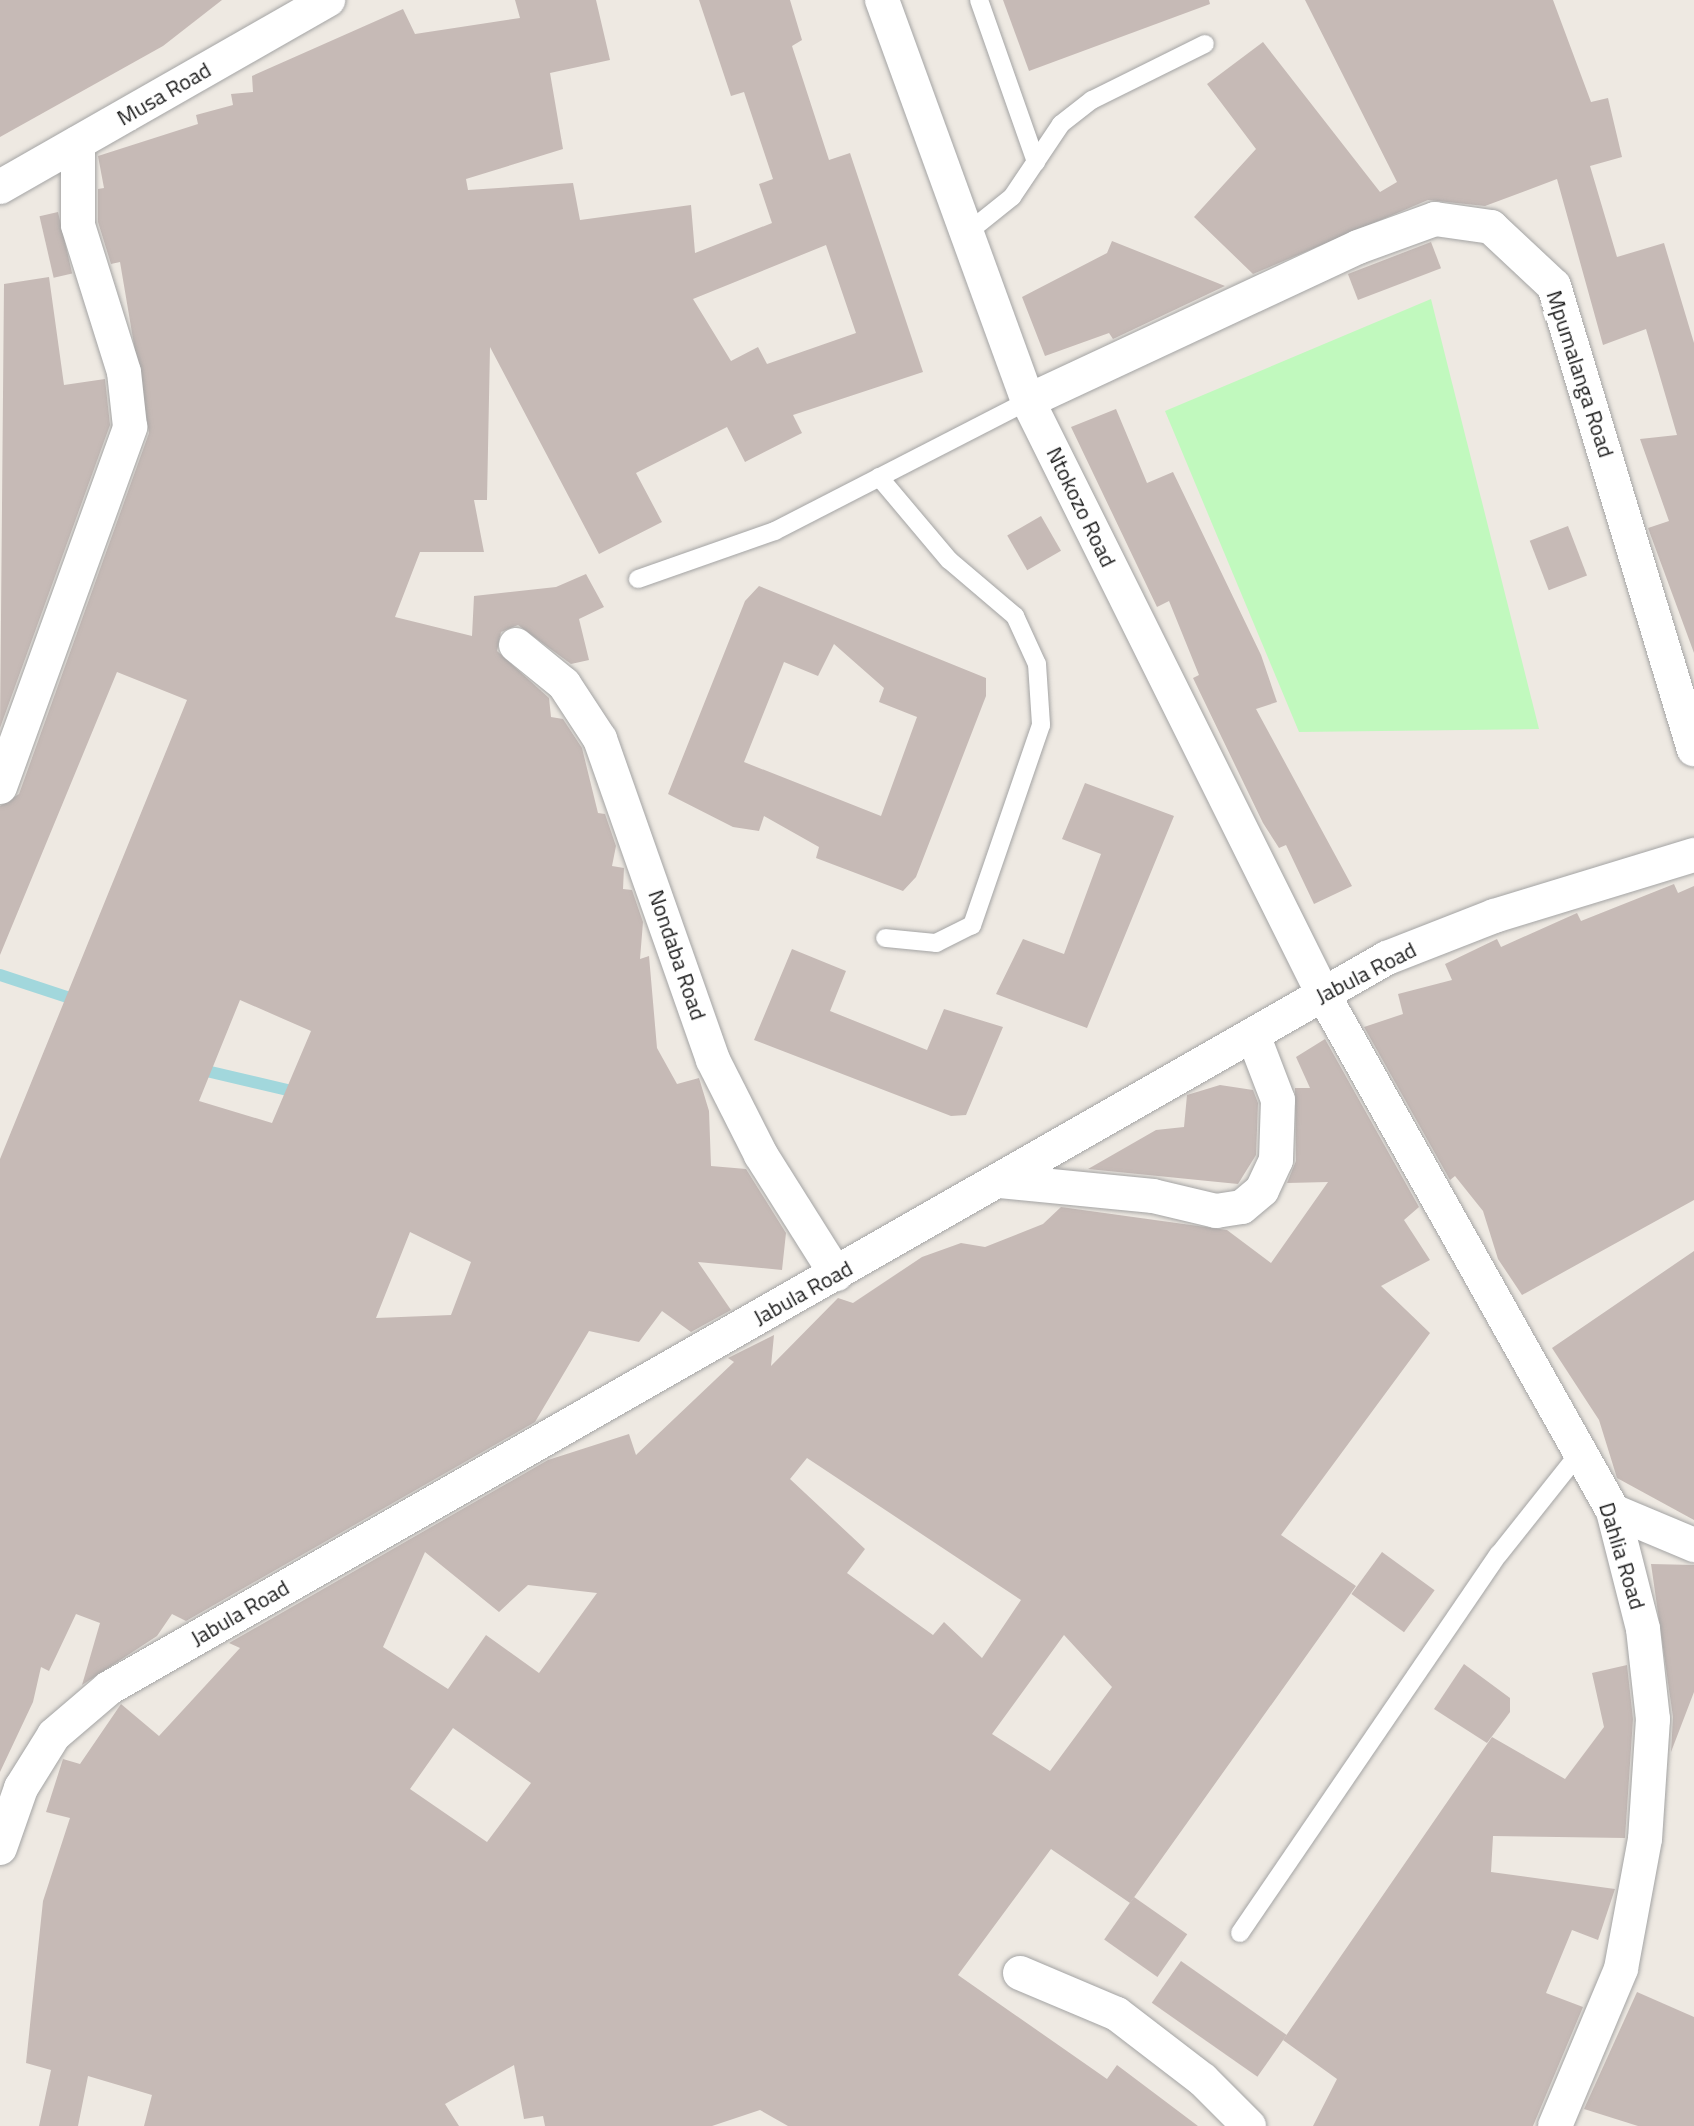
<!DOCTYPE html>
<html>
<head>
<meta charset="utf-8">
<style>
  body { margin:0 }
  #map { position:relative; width:1694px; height:2126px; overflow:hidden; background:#eee9e2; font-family:"Titillium Web",sans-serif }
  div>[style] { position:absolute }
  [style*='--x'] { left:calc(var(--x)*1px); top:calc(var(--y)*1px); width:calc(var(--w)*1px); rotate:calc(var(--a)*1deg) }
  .park>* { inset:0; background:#c1f9be }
  .stream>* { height:12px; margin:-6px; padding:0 6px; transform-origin:6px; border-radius:6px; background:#a2d7dc }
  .building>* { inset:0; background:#c6bab6; transform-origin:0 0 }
  .roads { filter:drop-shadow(0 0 2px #a4a4a4) drop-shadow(0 0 2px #a4a4a4) }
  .lane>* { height:18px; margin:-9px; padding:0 9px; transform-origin:9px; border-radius:9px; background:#fff }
  .street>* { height:34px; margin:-17px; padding:0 17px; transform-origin:17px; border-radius:17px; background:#fff }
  span { translate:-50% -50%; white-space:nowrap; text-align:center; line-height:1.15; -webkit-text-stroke:8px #fff; paint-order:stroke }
  .street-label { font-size:22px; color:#1d1d1d }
</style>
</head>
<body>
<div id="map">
  <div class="park">
    <div style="clip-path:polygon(1431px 299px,1539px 729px,1299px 732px,1165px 411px)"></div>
  </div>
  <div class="stream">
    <div style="--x:0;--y:975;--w:86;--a:18.2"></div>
    <div style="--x:198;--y:1069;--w:105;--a:13.2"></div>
  </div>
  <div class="building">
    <div style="clip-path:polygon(0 0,222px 0,163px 46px,0 137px)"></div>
    <div style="clip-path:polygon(evenodd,515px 0,596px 0,610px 60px,550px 73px,563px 149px,466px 179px,468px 190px,573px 183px,580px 220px,691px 205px,695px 253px,772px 223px,759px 184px,773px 179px,744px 92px,731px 96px,699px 0,790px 0,802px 40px,792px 46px,829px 160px,850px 153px,923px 372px,793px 415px,802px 433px,745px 462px,727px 427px,636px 473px,662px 522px,599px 554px,490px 347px,487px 500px,474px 500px,484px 552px,420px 552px,395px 617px,472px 636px,474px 596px,556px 587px,586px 574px,604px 607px,579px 619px,589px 660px,571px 664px,518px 625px,501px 632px,497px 651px,549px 698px,551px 717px,563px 719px,582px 748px,598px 813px,605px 814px,616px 846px,612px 866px,624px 868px,623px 889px,632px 890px,643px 922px,640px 959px,649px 956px,657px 1048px,677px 1084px,699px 1078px,709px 1111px,711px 1166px,746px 1169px,786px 1233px,782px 1270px,698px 1262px,731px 1310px,691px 1332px,662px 1311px,639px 1342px,589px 1331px,535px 1422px,186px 1621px,172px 1614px,157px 1636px,82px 1685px,100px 1623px,76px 1614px,49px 1671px,41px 1667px,33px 1702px,0 1772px,0 1159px,187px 700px,117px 672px,0 955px,0 806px,19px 794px,149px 433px,120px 262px,111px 264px,98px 222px,98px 189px,104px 188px,98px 156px,198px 124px,196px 115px,233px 105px,231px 94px,253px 92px,252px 76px,403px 9px,415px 34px,520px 18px,515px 0,826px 245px,856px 333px,767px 364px,758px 347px,731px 361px,693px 299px,826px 245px,515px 0,240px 1000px,311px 1031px,272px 1123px,199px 1101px,240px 1000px,515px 0,410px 1232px,471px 1262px,451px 1315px,376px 1318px,410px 1232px)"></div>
    <div style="clip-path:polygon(1003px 0,1209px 0,1210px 4px,1029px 71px)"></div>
    <div style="clip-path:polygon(1305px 0,1553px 0,1591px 102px,1608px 98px,1622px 157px,1590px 166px,1617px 257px,1664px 243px,1694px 343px,1694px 653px,1648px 528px,1669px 521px,1640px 439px,1677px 435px,1646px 329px,1603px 345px,1557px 179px,1485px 206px,1428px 200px,1253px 274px,1194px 217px,1256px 149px,1207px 84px,1263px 42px,1380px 192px,1397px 182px)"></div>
    <div style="left:58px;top:212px;width:63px;height:19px;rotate:77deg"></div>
    <div style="clip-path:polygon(1112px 241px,1225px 286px,1113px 339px,1109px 333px,1045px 356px,1022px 297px,1107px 253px)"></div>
    <div style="left:1431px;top:242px;width:28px;height:89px;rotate:69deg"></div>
    <div style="clip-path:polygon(49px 277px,64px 385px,105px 379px,110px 425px,0 728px,4px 284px)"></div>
    <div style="clip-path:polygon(1116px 409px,1147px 483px,1173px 472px,1261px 655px,1277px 702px,1256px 709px,1352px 886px,1314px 904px,1286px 845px,1279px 848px,1263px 823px,1193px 678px,1199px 675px,1169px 601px,1157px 607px,1071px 427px)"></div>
    <div style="left:1041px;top:516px;width:40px;height:39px;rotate:60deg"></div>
    <div style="left:1568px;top:526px;width:53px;height:41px;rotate:69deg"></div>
    <div style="clip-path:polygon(evenodd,759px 586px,986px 678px,986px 696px,916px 877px,903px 891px,816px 858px,819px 847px,764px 816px,759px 831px,733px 827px,668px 794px,745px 601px,759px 586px,834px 644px,884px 688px,879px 702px,917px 717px,881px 816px,744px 762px,784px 662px,818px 676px,834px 644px)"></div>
    <div style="clip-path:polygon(1085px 783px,1174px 816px,1087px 1028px,996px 994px,1023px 939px,1064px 954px,1101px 854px,1062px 839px)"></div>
    <div style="clip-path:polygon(1674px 884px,1678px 893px,1694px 886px,1694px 1200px,1522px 1295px,1498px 1259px,1483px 1211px,1455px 1176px,1450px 1180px,1364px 1027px,1403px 1014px,1398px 994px,1452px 980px,1445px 964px,1497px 939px,1501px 947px,1577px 913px,1581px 921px)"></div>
    <div style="clip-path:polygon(792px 949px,846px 971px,830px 1011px,927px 1050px,944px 1009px,1003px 1027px,966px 1115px,951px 1116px,754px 1040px)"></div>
    <div style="clip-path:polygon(evenodd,1325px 1039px,1419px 1207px,1404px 1220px,1430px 1260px,1381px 1286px,1430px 1333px,1281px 1535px,1356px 1586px,1130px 1903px,1051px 1849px,958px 1975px,1107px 2079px,1117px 2065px,1198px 2126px,788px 2126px,760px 2110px,712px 2126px,545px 2126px,543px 2116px,524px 2119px,514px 2065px,445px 2104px,459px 2126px,144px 2126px,152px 2095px,88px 2076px,78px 2126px,39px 2126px,51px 2070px,26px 2063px,43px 1901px,70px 1818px,46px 1812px,63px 1759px,80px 1764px,121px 1704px,159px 1736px,240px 1648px,229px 1643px,548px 1460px,629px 1434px,636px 1455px,734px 1362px,728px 1358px,774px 1335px,771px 1366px,838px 1298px,853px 1303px,922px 1257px,961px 1243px,985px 1247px,1043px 1224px,1061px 1207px,1227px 1230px,1271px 1263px,1328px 1182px,1287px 1183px,1296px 1161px,1295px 1088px,1310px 1088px,1296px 1057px,1325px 1039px,807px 1458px,1021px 1600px,982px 1658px,944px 1622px,933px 1635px,847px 1573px,865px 1549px,790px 1479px,807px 1458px,1325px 1039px,425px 1552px,499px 1612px,528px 1585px,597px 1593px,539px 1673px,486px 1635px,448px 1689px,383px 1647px,425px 1552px,1325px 1039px,1064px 1635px,1112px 1687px,1050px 1771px,992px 1734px,1064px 1635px,1325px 1039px,453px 1728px,531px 1783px,487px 1842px,410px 1789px,453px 1728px)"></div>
    <div style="clip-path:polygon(1220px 1085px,1253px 1090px,1258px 1103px,1256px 1155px,1238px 1184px,1088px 1169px,1156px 1130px,1184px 1127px,1187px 1095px)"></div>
    <div style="clip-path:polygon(1694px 1251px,1694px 1520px,1617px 1478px,1599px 1420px,1552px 1348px)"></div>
    <div style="left:1382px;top:1552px;width:65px;height:52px;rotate:36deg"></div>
    <div style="clip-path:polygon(1651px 1564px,1694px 1565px,1694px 1692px,1671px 1752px,1673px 1717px)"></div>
    <div style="clip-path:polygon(1464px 1664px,1510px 1698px,1510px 1712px,1487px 1743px,1434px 1709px)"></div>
    <div style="clip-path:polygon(1627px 1665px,1633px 1719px,1625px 1838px,1493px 1836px,1491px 1872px,1615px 1889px,1598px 1940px,1572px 1930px,1546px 1993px,1583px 2007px,1533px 2126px,1313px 2126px,1337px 2079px,1283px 2040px,1492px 1737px,1565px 1779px,1604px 1727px,1592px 1673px)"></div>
    <div style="left:1134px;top:1897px;width:65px;height:52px;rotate:35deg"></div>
    <div style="left:1181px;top:1961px;width:129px;height:51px;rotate:35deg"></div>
    <div style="clip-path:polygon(1637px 1992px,1694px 2017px,1694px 2126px,1638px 2126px,1584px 2109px)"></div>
  </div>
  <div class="roads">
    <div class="lane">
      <div style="--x:979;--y:0;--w:172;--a:70.6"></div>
      <div style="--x:967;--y:233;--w:58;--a:-38.7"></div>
      <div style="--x:1012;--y:197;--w:88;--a:-56.1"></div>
      <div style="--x:1061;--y:124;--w:39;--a:-38"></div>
      <div style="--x:1092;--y:100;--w:126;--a:-26.4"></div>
      <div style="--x:879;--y:477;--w:109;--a:49.9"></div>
      <div style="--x:949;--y:560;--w:87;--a:40.3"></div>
      <div style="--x:1015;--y:616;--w:53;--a:65.4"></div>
      <div style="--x:1037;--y:664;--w:61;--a:86.2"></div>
      <div style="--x:1041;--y:725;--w:212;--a:109"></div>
      <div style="--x:972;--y:925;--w:40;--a:153.4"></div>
      <div style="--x:936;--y:943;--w:51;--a:-174.4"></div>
      <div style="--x:638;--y:579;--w:145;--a:-19.3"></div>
      <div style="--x:775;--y:531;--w:284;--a:-27.2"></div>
      <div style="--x:1240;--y:1933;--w:459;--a:-55.7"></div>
      <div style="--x:1499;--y:1554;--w:130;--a:-51.5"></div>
    </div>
    <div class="street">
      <div style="--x:882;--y:0;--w:427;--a:70"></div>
      <div style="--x:1028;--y:401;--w:662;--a:63.55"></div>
      <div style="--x:1323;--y:994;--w:593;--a:60.71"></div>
      <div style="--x:1613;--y:1511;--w:122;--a:75.7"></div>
      <div style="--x:1643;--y:1629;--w:91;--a:83.7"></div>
      <div style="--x:1653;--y:1719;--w:120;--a:93.8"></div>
      <div style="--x:1645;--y:1839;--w:132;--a:100.5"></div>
      <div style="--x:1621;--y:1969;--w:170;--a:112.8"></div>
      <div style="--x:0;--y:187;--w:378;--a:-29.7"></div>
      <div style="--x:1028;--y:401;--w:364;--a:-25"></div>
      <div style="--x:1358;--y:247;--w:82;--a:-20"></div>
      <div style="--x:1435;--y:219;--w:57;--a:8.1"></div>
      <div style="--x:1491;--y:227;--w:86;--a:43.1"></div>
      <div style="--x:1554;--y:286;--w:484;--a:73.2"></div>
      <div style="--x:516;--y:645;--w:62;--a:39.1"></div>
      <div style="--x:564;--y:684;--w:66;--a:56.8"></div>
      <div style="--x:600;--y:739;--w:340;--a:70.6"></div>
      <div style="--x:713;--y:1060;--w:106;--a:63.2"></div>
      <div style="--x:761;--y:1155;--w:141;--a:57.8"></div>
      <div style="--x:0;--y:787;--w:383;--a:-70.1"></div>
      <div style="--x:130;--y:427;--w:55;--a:-96.2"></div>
      <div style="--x:124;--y:372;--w:154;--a:-107.4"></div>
      <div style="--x:78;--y:225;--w:82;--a:-90"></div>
      <div style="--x:1000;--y:1181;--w:154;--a:5.6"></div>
      <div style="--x:1153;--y:1196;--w:65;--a:13.4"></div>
      <div style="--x:1216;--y:1211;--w:26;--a:-9"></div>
      <div style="--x:1242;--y:1207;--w:26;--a:-40"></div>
      <div style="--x:1262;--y:1190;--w:33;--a:-65"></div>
      <div style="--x:1276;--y:1160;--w:60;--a:-88.1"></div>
      <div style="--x:1278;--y:1100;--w:70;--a:-111"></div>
      <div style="--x:1613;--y:1511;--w:88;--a:22.8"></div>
      <div style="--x:0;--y:1848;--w:64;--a:-70.7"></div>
      <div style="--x:21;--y:1788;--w:62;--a:-58.1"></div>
      <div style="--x:54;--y:1735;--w:72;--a:-40.5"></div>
      <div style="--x:109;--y:1688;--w:1472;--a:-29.74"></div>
      <div style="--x:1387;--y:958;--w:115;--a:-21.4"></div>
      <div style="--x:1494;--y:916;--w:209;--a:-17"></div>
      <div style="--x:1020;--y:1973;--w:105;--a:22.9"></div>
      <div style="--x:1117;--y:2014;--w:108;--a:37.5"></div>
      <div style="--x:1203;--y:2080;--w:65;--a:45"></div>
    </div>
  </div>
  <div class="street-label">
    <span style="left:164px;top:94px;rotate:-30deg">Musa Road</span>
    <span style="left:1580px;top:374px;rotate:72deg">Mpumalanga Road</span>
    <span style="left:1081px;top:507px;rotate:64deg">Ntokozo Road</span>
    <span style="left:677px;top:955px;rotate:71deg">Nondaba Road</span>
    <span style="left:1366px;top:973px;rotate:-27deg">Jabula Road</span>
    <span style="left:803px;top:1293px;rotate:-29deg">Jabula Road</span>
    <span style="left:1622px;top:1556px;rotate:73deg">Dahlia Road</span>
    <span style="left:240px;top:1613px;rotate:-30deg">Jabula Road</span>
  </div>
</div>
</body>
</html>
